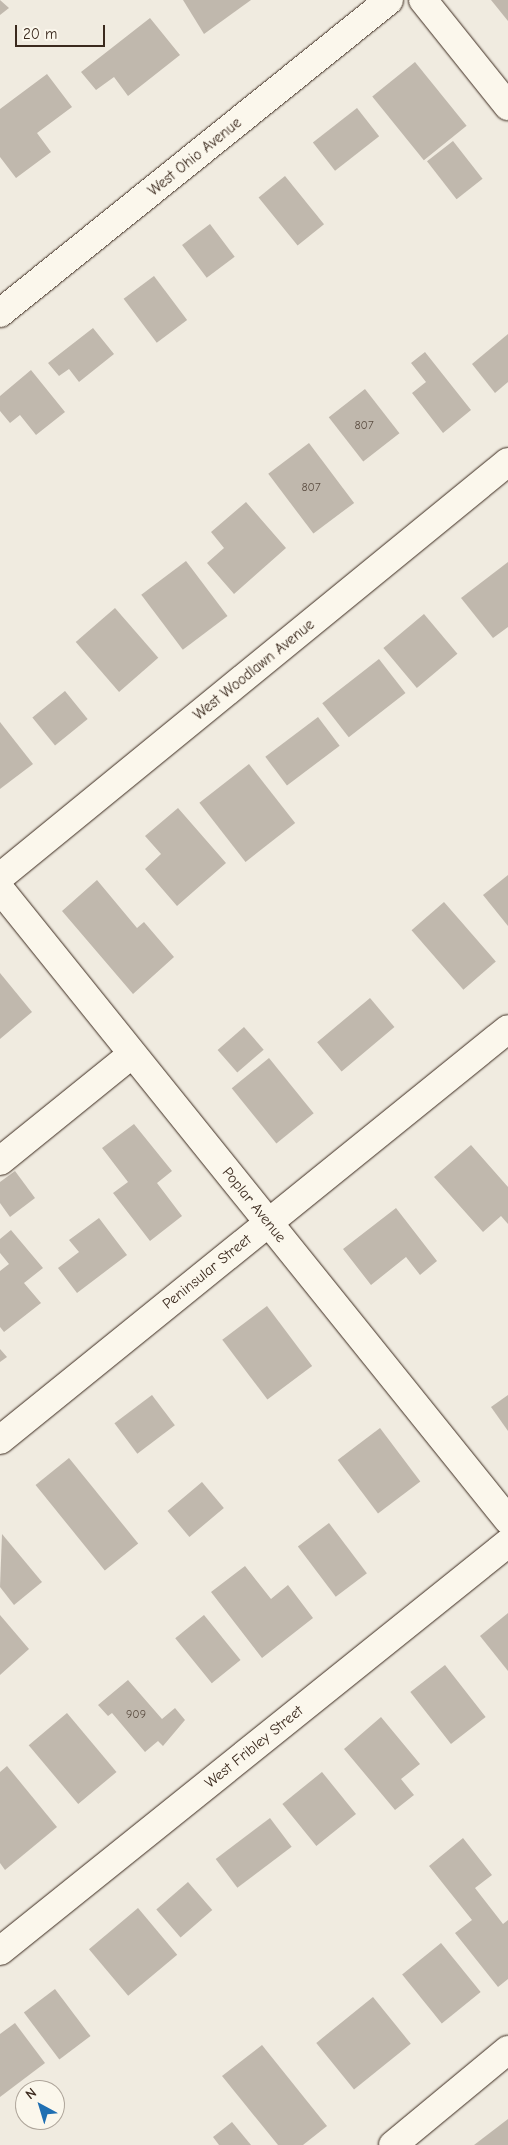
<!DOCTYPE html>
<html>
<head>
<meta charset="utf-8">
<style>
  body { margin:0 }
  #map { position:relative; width:508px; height:2145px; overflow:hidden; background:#f0ebe0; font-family:"Comic Neue",sans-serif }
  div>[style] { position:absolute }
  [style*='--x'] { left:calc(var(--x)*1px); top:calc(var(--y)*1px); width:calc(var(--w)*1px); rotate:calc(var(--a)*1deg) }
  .building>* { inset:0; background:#c0b8ad; transform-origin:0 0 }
  .roads { filter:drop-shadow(0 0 1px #3b2a1e) drop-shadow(0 0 1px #3b2a1e) }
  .minor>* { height:28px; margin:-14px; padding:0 14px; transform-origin:14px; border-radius:14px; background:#fbf7ec }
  span { translate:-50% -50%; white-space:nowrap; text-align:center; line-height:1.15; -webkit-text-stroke:5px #fbf7ec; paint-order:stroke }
  .number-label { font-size:12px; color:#5c4e42 }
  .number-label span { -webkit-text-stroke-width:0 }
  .street-label { font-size:15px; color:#3b2a1e }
  .north { position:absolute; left:15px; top:2080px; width:50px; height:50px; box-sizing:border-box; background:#fbf7ec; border:1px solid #aea59a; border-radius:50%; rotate:321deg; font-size:14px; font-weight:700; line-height:20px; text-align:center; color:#3b2a1e }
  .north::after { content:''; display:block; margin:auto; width:18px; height:22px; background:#1f6fb2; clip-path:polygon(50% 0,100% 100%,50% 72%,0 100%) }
  .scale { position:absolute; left:15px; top:25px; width:90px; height:22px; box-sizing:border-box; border:2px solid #3b2a1e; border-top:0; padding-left:6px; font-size:15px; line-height:18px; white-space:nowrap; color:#3b2a1e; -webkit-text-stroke:4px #fbf7ec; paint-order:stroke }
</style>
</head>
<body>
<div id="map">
  <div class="building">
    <div style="clip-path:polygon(0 0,9px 8px,0 15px)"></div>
    <div style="clip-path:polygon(183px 0,251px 0,204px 34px)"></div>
    <div style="clip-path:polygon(491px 0,508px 0,508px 21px)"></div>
    <div style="clip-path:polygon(150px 18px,180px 55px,128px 96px,114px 77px,96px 90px,81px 72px)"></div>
    <div style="left:415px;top:62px;width:82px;height:55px;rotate:51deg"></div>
    <div style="clip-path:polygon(47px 74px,72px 107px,37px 133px,51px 152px,16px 178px,0 157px,0 109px)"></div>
    <div style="left:357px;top:108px;width:36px;height:56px;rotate:52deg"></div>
    <div style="left:453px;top:141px;width:48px;height:33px;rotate:52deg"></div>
    <div style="left:285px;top:176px;width:62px;height:34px;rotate:51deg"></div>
    <div style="left:210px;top:224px;width:41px;height:35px;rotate:53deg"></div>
    <div style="left:154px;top:276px;width:55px;height:38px;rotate:53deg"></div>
    <div style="clip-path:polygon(93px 328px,114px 354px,79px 382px,69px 369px,59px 376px,48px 363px)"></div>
    <div style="clip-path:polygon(508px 334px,508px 382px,495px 393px,472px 364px)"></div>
    <div style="clip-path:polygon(425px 352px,471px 410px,443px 433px,412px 393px,426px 382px,411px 363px)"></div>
    <div style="clip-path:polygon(31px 370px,65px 412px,36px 435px,20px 415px,10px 423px,0 411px,0 396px)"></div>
    <div style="left:365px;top:389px;width:56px;height:46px;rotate:52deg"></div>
    <div style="left:309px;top:443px;width:75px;height:51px;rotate:53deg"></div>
    <div style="clip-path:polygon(246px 502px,286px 548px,234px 594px,207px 563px,224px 548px,211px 532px)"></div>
    <div style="left:186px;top:561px;width:69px;height:56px;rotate:53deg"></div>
    <div style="clip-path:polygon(508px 562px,508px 627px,493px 638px,461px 598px)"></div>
    <div style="left:115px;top:608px;width:66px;height:52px;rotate:49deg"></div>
    <div style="left:424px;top:614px;width:52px;height:53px;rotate:50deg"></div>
    <div style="left:379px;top:659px;width:43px;height:72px;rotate:52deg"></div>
    <div style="left:65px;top:691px;width:36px;height:42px;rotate:51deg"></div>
    <div style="left:318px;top:717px;width:36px;height:66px;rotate:53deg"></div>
    <div style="clip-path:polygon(0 722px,33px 764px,0 789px)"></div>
    <div style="left:249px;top:764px;width:75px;height:63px;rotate:52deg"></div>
    <div style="clip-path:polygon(178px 808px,226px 863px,177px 906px,145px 869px,161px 854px,145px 836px)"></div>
    <div style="clip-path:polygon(508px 875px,508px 926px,483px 895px)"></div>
    <div style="clip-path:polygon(97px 880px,137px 928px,144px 922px,174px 957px,133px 994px,62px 911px)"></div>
    <div style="left:444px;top:902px;width:79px;height:43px;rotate:49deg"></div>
    <div style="clip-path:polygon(0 973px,32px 1012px,0 1039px)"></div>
    <div style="left:370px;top:998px;width:38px;height:69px;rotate:50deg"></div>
    <div style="left:244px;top:1027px;width:30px;height:35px;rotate:49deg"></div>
    <div style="left:269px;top:1058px;width:71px;height:48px;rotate:51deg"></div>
    <div style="clip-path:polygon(134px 1124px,172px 1171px,157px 1183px,182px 1216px,150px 1241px,113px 1193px,128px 1182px,102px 1148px)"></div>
    <div style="clip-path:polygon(471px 1145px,508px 1187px,508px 1224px,501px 1216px,483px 1232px,434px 1177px)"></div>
    <div style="clip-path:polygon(15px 1171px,35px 1198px,10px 1217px,0 1203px,0 1182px)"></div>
    <div style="clip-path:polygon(396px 1208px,437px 1261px,420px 1275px,406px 1257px,371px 1285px,343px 1249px)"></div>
    <div style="clip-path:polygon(99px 1218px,127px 1255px,77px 1293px,58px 1268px,79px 1252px,69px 1240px)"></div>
    <div style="clip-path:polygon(11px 1230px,43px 1268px,24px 1283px,41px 1303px,4px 1332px,0 1327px,0 1271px,9px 1264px,0 1253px,0 1239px)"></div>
    <div style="left:267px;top:1306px;width:75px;height:56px;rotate:53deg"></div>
    <div style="clip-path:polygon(0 1349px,7px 1357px,0 1362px)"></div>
    <div style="left:152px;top:1395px;width:38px;height:47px;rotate:53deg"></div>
    <div style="clip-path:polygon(508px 1395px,508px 1431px,491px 1407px)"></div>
    <div style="left:380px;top:1428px;width:67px;height:53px;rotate:53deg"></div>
    <div style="left:69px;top:1458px;width:110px;height:43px;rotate:51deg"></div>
    <div style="left:202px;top:1482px;width:34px;height:45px;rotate:50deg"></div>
    <div style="left:329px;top:1523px;width:63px;height:39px;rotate:53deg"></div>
    <div style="clip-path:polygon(2px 1534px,42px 1582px,14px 1605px,0 1587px)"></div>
    <div style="clip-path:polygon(245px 1566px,271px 1599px,288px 1585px,313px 1618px,262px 1658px,211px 1592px)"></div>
    <div style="clip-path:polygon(508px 1613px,508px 1671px,480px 1636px)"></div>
    <div style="clip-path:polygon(0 1615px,29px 1649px,0 1675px)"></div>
    <div style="left:204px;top:1615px;width:58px;height:37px;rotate:51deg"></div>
    <div style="left:445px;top:1665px;width:66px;height:44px;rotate:52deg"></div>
    <div style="clip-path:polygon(128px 1680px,162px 1719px,175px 1708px,185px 1720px,163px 1746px,158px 1741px,145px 1752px,112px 1713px,108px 1716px,98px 1705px)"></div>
    <div style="left:67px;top:1713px;width:77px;height:50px;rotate:50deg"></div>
    <div style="clip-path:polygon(381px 1717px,420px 1764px,401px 1779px,414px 1795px,395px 1810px,344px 1749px)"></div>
    <div style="clip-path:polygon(7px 1766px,57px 1827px,5px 1870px,0 1863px,0 1772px)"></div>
    <div style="left:322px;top:1772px;width:54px;height:51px;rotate:51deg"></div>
    <div style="left:270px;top:1818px;width:36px;height:68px;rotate:53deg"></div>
    <div style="clip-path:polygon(463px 1838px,492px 1875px,475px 1888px,503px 1924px,508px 1920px,508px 1979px,498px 1987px,455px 1933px,472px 1920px,429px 1866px)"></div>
    <div style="left:188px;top:1882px;width:37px;height:42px;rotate:49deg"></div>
    <div style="left:138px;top:1908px;width:61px;height:64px;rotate:50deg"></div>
    <div style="left:441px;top:1943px;width:63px;height:50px;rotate:51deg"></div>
    <div style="left:55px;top:1989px;width:59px;height:39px;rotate:53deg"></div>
    <div style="left:373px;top:1997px;width:60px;height:73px;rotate:51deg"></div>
    <div style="clip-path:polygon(15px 2023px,45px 2063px,0 2097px,0 2034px)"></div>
    <div style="clip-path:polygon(262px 2045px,327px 2126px,303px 2145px,278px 2145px,222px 2076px)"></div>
    <div style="clip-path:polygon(508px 2119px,508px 2145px,474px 2145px)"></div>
    <div style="clip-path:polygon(232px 2122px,251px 2145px,219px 2145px,213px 2137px)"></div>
  </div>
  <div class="roads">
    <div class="minor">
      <div style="--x:423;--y:0;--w:136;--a:51.3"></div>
      <div style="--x:0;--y:313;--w:499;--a:-38.8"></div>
      <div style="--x:0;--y:877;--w:656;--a:-39.25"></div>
      <div style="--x:0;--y:889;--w:810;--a:51.16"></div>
      <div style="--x:0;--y:1161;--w:170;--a:-39"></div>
      <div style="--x:0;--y:1440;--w:653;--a:-38.97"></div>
      <div style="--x:0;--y:1951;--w:652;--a:-38.77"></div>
      <div style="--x:393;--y:2145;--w:149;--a:-39.6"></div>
    </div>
  </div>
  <div class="number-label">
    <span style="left:364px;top:426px">807</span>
    <span style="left:311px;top:488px">807</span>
    <span style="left:136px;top:1715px">909</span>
  </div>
  <div class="street-label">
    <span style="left:195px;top:157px;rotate:-39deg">West Ohio Avenue</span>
    <span style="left:254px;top:670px;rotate:-39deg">West Woodlawn Avenue</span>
    <span style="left:254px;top:1205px;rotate:51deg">Poplar Avenue</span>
    <span style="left:207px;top:1272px;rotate:-39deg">Peninsular Street</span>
    <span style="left:254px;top:1747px;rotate:-39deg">West Fribley Street</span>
  </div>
  <div class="north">N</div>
  <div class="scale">20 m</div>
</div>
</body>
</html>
